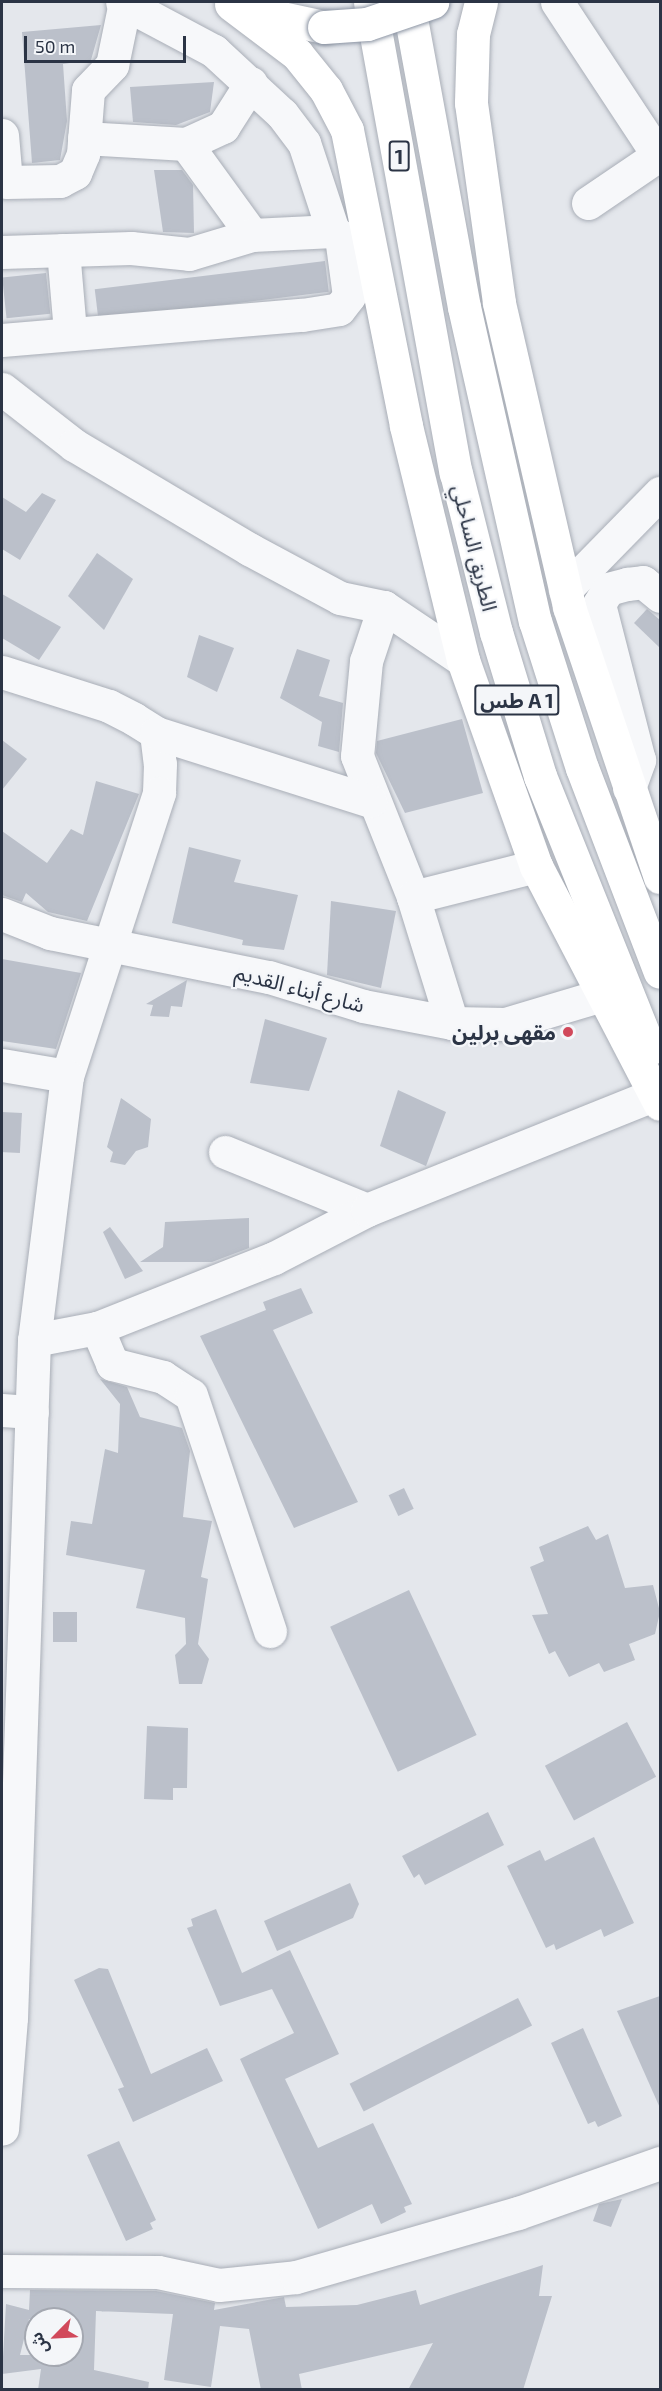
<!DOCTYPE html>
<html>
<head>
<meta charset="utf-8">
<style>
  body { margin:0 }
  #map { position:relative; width:662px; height:2391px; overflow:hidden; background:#e4e7ec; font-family:"Exo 2","Noto Sans Arabic",sans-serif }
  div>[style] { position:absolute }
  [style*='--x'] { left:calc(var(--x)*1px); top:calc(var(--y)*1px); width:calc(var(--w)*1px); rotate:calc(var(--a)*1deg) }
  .building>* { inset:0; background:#bbc0ca; transform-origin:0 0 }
  .roads { filter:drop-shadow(0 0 2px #a9aeb7) drop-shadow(0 0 2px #a9aeb7) }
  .minor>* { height:33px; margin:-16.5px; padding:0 16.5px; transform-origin:16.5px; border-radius:16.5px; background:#f7f8fa }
  .highway>* { height:33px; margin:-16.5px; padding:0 16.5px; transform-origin:16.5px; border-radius:16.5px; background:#fff }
  .bridges { filter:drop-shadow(0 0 2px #8b94a3) drop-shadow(0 0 2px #8b94a3) }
  .highway-bridge>* { height:33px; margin:-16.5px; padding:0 16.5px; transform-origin:16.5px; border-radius:16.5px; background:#fff }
  .dots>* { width:16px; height:16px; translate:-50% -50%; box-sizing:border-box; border:3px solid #f4f6f9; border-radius:50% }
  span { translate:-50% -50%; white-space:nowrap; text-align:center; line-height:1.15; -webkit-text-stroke:4.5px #f4f6f9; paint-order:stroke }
  .shield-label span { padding:2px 4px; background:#f4f6f9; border:2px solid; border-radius:4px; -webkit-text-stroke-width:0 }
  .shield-label { font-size:20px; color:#2b3445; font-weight:700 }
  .street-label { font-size:21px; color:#2b3445 }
  .poi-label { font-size:21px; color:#2b3445; font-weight:700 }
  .right { translate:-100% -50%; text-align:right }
  .frame { position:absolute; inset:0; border:3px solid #2b3445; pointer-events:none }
  .north { position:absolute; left:24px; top:2307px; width:60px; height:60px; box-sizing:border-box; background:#f4f6f9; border:2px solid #a4a8b1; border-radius:50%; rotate:246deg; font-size:16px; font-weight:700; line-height:24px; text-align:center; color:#2b3445 }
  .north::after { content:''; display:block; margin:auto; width:21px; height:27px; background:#d1495b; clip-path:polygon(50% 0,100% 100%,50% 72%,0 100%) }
  .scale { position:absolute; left:24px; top:36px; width:162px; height:27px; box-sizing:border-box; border:3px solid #2b3445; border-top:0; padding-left:8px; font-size:18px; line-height:21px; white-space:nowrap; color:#2b3445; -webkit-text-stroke:4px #f4f6f9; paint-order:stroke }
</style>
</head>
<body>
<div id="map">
  <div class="building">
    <div style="clip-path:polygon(101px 25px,91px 60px,63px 64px,67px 121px,60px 160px,32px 163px,22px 32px)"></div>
    <div style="clip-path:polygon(214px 82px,210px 112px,176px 125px,133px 122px,130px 87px)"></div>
    <div style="clip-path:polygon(154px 170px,182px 170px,193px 185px,194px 233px,163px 232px)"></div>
    <div style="left:325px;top:261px;width:31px;height:232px;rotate:83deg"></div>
    <div style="left:46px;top:273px;width:41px;height:44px;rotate:84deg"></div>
    <div style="clip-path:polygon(42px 493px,56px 500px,20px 560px,2px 549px,2px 497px,26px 512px)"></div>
    <div style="clip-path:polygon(97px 553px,133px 579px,104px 630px,68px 596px)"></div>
    <div style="clip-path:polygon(2px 594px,61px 627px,39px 660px,2px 638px)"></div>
    <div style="clip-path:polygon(647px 609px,660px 620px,660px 648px,634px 623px)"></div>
    <div style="clip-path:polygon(199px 635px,234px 648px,217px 692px,187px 677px)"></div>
    <div style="clip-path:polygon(297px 649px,330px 660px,319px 696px,343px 703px,339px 752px,318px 746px,322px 722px,280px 698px)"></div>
    <div style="clip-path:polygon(462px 719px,483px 793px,405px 813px,376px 753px,377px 741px)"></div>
    <div style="clip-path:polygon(2px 740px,27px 759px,2px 790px)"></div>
    <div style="clip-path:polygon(96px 781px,139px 794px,87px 921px,48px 912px,26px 893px,22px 902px,2px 895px,2px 831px,47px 863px,71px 829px,83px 835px)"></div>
    <div style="clip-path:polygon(189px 847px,241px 860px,234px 882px,298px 895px,284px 950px,242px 945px,243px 940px,172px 923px)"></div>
    <div style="clip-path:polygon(331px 901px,396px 911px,381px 988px,327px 975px)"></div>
    <div style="clip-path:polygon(2px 959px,81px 973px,56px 1049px,2px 1041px)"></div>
    <div style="clip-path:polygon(187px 980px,182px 1007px,171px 1006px,169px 1017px,150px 1016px,153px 1005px,146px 1004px)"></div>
    <div style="clip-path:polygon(265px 1019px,327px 1038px,309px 1091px,250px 1083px)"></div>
    <div style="clip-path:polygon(398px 1090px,446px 1112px,426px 1166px,380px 1146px)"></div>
    <div style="clip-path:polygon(121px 1098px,151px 1119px,148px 1147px,136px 1151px,125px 1165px,110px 1162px,113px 1152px,107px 1147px)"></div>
    <div style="left:2px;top:1112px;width:20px;height:40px;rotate:3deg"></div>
    <div style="clip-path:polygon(249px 1218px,249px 1248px,212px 1262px,140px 1262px,163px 1247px,165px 1222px)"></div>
    <div style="clip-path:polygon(110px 1227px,143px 1271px,125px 1279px,103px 1232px)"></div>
    <div style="clip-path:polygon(301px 1288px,313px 1313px,273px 1330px,358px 1502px,294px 1528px,200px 1336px,266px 1310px,263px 1302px)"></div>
    <div style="clip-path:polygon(100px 1379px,127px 1387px,140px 1417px,182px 1428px,190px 1451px,183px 1517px,212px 1521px,201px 1577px,208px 1579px,198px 1644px,209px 1659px,202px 1684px,179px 1684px,175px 1655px,186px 1644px,185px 1618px,136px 1608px,145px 1570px,66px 1555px,71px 1521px,92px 1524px,105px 1449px,118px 1453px,120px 1404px)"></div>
    <div style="left:404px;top:1488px;width:23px;height:17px;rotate:65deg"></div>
    <div style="clip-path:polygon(588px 1526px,596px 1540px,608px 1534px,625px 1588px,653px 1585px,660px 1612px,655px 1634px,629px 1644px,635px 1660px,604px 1672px,599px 1663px,569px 1677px,555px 1651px,549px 1654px,532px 1615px,548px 1614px,530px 1567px,544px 1561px,539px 1547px)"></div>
    <div style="left:409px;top:1590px;width:160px;height:87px;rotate:65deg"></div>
    <div style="left:53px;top:1612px;width:24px;height:30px"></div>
    <div style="left:627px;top:1722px;width:62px;height:93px;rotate:62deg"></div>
    <div style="clip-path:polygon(147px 1726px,188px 1728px,187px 1788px,173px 1788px,173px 1800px,144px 1799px)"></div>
    <div style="clip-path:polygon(488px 1812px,504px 1845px,425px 1885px,419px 1874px,414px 1878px,402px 1856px)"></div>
    <div style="clip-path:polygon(594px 1837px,634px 1923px,604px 1937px,601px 1929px,556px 1950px,554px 1944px,546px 1948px,507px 1866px,540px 1850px,545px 1861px)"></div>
    <div style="clip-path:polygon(350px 1883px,359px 1904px,353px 1918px,277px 1951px,264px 1921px)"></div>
    <div style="clip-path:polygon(216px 1909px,242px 1973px,290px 1950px,339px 2054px,285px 2079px,318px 2148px,373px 2123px,412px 2204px,404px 2207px,406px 2212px,381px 2224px,372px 2204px,318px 2229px,240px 2059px,294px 2033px,272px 1989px,220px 2006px,187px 1928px,193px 1926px,191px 1919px)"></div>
    <div style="clip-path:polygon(99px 1968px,108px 1969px,151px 2074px,207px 2048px,223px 2081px,133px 2122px,118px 2089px,124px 2087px,74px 1980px)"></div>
    <div style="clip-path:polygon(660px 1996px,660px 2108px,617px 2011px)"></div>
    <div style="left:518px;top:1998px;width:31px;height:189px;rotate:63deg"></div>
    <div style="clip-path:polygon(583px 2028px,622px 2116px,598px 2127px,595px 2121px,588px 2124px,551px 2043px)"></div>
    <div style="clip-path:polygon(119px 2141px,156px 2220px,150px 2223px,153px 2229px,126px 2241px,87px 2155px)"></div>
    <div style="clip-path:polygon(622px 2199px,611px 2227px,593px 2221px,599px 2204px)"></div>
    <div style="clip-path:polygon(evenodd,543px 2265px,539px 2296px,552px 2296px,523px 2390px,408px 2390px,433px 2343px,299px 2374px,302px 2390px,261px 2390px,249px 2329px,220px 2326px,211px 2387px,164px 2380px,173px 2314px,96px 2311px,94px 2370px,149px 2382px,148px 2390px,38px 2390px,41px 2369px,2px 2374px,6px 2304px,29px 2310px,30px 2290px,156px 2291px,215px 2303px,214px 2310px,284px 2297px,286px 2307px,357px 2305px,416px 2290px,420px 2305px,543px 2265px,29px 2319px,72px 2319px,72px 2355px,20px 2355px,29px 2319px)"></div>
  </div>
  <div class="roads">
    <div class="minor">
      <div style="--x:557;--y:2;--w:183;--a:56.6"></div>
      <div style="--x:2;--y:135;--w:47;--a:85.1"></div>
      <div style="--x:6;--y:182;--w:54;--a:-1.1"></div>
      <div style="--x:60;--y:181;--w:17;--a:-28"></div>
      <div style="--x:75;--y:173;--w:21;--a:-67"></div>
      <div style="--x:83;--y:154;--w:64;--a:-85.5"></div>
      <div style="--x:88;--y:90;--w:35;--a:-46"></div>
      <div style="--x:112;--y:65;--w:64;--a:-78.3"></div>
      <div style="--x:84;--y:138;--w:102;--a:3.4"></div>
      <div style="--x:186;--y:144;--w:41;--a:-24.7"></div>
      <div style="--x:223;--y:127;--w:52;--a:-57.5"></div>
      <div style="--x:186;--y:144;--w:112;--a:54"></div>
      <div style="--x:588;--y:203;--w:87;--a:-34.2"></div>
      <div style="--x:63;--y:250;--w:82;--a:85.1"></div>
      <div style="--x:2;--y:252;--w:129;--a:-1.8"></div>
      <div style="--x:131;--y:248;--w:58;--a:5.9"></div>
      <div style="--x:189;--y:254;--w:66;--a:-16.8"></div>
      <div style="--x:252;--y:235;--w:81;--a:-2.8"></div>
      <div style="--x:2;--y:340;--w:301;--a:-4.8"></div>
      <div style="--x:302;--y:315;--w:37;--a:-9"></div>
      <div style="--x:339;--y:309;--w:16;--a:-52"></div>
      <div style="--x:349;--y:296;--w:60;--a:-97.7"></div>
      <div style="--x:341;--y:237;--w:10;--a:-143"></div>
      <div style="--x:333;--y:231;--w:93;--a:-108.2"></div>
      <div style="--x:304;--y:143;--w:36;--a:-127"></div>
      <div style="--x:282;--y:114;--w:93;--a:-137.2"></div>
      <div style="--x:214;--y:51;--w:104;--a:-152"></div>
      <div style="--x:2;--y:389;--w:91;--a:37.9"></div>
      <div style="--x:74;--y:445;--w:204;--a:30.7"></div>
      <div style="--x:249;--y:549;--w:103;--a:28.3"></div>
      <div style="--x:340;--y:598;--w:45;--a:11.6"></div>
      <div style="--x:384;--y:607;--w:95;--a:33.9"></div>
      <div style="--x:565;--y:590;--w:136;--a:-45.6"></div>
      <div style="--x:384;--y:607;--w:57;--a:108.4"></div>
      <div style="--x:366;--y:661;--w:95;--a:95.4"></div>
      <div style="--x:357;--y:756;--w:152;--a:68.3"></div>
      <div style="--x:413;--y:897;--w:127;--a:-14.1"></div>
      <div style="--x:2;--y:672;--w:112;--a:17.6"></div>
      <div style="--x:109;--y:706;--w:28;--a:27"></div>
      <div style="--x:134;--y:719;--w:26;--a:32"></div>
      <div style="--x:156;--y:733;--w:31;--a:83"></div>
      <div style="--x:160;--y:764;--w:29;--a:92"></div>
      <div style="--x:159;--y:793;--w:298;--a:108"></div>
      <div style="--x:67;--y:1076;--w:266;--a:97.1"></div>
      <div style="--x:34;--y:1340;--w:678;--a:91.94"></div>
      <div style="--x:11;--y:2018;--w:111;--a:94.6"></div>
      <div style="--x:156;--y:733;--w:225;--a:17.6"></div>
      <div style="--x:629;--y:788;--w:30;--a:-70"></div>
      <div style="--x:639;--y:760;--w:161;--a:-104.4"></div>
      <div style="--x:599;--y:604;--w:17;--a:-59"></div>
      <div style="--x:608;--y:589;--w:20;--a:-15"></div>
      <div style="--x:627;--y:584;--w:16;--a:-7"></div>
      <div style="--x:643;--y:582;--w:22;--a:39"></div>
      <div style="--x:413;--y:897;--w:132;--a:72.8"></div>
      <div style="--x:2;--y:914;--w:52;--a:21.6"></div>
      <div style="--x:50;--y:933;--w:223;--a:11.4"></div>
      <div style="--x:269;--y:977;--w:98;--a:17.1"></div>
      <div style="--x:363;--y:1006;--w:91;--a:10.8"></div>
      <div style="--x:452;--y:1023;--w:53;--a:1.1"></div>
      <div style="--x:505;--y:1024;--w:98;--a:-16.6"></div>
      <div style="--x:2;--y:1065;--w:66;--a:9.6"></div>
      <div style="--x:225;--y:1152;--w:153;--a:22.2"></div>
      <div style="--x:97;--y:1328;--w:39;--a:67"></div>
      <div style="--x:112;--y:1364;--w:53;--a:14.3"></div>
      <div style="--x:163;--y:1377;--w:33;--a:33"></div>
      <div style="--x:191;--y:1395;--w:249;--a:71.5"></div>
      <div style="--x:34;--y:1340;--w:64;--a:-10.8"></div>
      <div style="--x:97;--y:1328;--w:190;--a:-21.6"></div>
      <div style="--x:274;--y:1258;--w:105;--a:-27.3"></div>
      <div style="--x:367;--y:1210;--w:308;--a:-21.9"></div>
      <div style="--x:2;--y:1410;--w:30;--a:4"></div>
      <div style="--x:2;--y:2271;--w:156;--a:0.4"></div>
      <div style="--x:158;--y:2272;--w:62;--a:12"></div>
      <div style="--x:219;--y:2285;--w:77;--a:-5.9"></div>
      <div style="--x:296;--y:2277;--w:231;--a:-16.1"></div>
      <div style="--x:518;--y:2213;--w:151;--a:-19.4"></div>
    </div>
    <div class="highway">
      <div style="--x:370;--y:2;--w:479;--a:79.7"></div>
      <div style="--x:456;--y:473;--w:164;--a:75.9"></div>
      <div style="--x:496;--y:632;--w:151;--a:73"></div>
      <div style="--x:540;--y:776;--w:294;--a:68.1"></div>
      <div style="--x:408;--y:2;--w:310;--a:79.6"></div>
      <div style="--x:464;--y:307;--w:322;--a:77.3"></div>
      <div style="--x:535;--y:621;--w:154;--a:72.3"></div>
      <div style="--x:582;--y:768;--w:218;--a:69.1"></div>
      <div style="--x:481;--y:2;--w:33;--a:104"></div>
      <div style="--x:473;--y:34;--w:69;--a:91.7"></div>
      <div style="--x:471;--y:103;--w:202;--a:82"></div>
      <div style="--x:499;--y:303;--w:312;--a:77"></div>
      <div style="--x:569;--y:607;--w:285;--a:71.4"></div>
      <div style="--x:231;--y:4;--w:83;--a:37.1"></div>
      <div style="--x:297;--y:54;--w:46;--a:51.1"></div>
      <div style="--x:326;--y:90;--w:45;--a:62.3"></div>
      <div style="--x:347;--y:130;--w:302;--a:78.7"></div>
      <div style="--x:406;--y:426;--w:241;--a:76.3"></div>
      <div style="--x:463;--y:660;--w:219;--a:70.5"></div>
      <div style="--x:536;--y:866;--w:268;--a:62.5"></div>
      <div style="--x:253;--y:12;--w:73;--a:11.9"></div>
    </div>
  </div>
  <div class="bridges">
    <div class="highway-bridge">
      <div style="--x:324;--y:27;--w:43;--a:-4"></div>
      <div style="--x:367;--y:24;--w:69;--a:-18.7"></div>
    </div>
  </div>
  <div class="dots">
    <div style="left:568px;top:1032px;background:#d1495b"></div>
  </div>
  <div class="shield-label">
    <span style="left:399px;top:156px">1</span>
    <span style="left:517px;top:700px">طس A 1</span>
  </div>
  <div class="street-label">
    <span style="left:475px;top:548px;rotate:76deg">الطريق الساحلي</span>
    <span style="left:300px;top:988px;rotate:15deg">شارع أبناء القديم</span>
  </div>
  <div class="poi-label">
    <span class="right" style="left:556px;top:1032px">مقهى برلين</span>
  </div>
  <div class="frame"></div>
  <div class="north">ش</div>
  <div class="scale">50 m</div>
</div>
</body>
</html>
